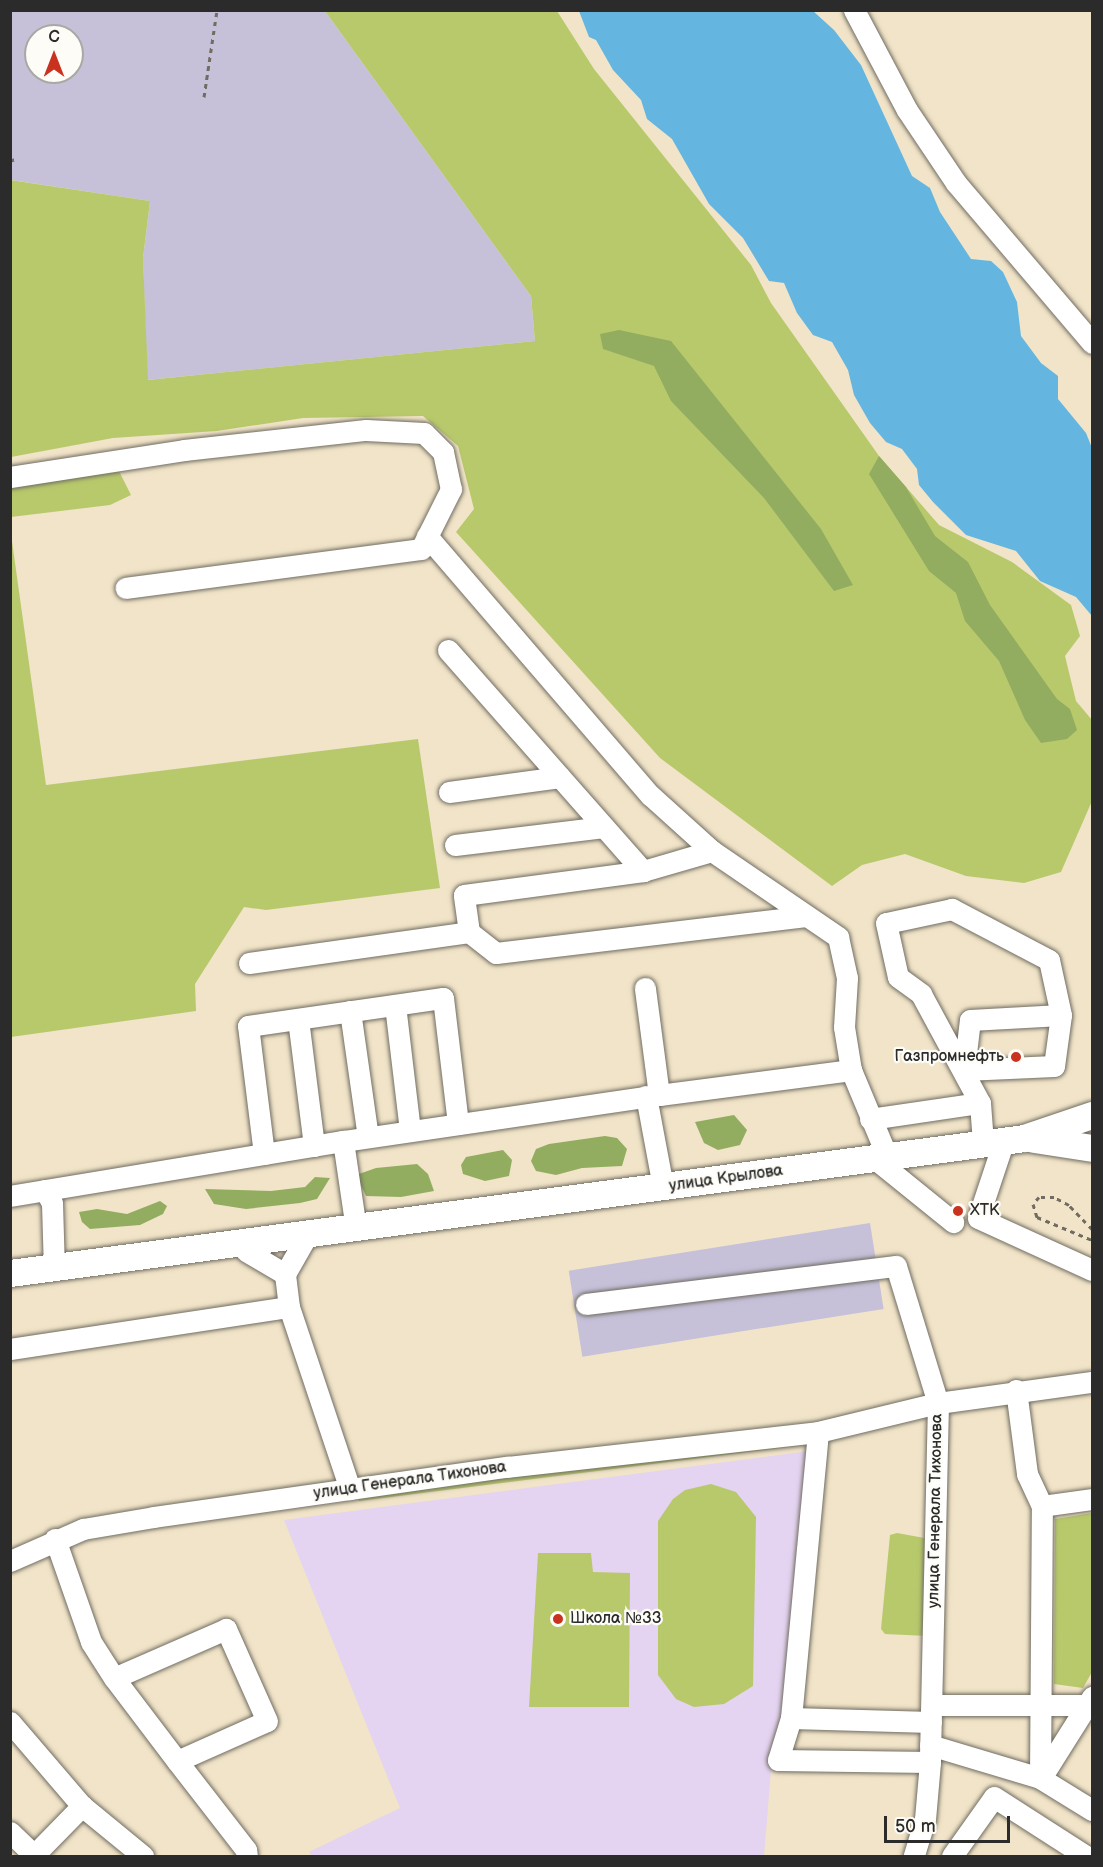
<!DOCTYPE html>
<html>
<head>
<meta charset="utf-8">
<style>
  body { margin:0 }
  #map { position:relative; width:1103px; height:1867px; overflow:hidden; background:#f1e4c8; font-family:"Balsamiq Sans",sans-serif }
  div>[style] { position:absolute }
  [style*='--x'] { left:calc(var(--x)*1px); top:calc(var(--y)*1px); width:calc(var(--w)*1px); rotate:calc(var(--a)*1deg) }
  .built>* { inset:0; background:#e4d3f1 }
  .industrial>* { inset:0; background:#c6c0d9; transform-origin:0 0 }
  .green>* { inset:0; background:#b8c96c }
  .forest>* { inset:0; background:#92ad60 }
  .water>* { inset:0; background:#64b6e0 }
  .path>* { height:3px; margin-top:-1.5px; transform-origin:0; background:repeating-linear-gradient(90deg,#706c62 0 4.5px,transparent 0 9px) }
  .roads { filter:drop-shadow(0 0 2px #706c62) drop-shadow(0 0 2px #706c62) }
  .minor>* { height:21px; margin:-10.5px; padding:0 10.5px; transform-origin:10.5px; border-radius:10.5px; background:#fff }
  .major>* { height:27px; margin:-13.5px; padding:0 13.5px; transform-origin:13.5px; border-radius:13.5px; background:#fff }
  .dots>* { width:16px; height:16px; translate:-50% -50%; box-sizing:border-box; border:3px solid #fdfcf7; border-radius:50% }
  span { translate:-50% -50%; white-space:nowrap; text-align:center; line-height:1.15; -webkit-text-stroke:4.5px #fdfcf7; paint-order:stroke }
  .poi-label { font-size:16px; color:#2b2b2b }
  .right { translate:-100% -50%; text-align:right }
  .left { translate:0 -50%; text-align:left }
  .street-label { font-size:16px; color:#2b2b2b }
  .frame { position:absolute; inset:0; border:12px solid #2b2b2b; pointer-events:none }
  .north { position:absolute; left:24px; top:24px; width:60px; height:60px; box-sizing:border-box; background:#fdfcf7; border:2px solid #a9a8a5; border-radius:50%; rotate:0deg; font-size:16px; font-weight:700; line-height:24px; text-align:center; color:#2b2b2b }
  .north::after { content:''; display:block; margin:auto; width:21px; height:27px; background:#c8321e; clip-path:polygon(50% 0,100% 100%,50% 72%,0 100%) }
  .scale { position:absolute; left:884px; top:1816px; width:126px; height:27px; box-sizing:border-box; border:3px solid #2b2b2b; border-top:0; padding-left:8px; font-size:18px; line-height:21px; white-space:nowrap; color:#2b2b2b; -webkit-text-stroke:4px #fdfcf7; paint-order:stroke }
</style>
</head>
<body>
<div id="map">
  <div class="built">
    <div style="clip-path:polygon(809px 1451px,784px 1718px,771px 1770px,764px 1856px,312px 1856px,309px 1852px,400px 1808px,284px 1520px)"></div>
  </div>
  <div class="industrial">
    <div style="clip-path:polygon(evenodd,10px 11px,325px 11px,531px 296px,535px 341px,147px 380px,143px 258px,150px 201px,11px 180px,10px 11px,36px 36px,72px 36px,72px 72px,36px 72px,36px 36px)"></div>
    <div style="left:870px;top:1223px;width:87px;height:305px;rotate:81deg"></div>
  </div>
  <div class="green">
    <div style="clip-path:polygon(325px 11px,557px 11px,594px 69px,751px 265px,771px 303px,879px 456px,939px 525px,1012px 562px,1071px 605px,1080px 636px,1065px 656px,1076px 701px,1092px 720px,1092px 801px,1061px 872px,1024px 883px,966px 876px,905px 854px,862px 865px,832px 886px,660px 758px,456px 532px,474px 509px,458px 446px,423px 416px,303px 418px,217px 431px,113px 438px,11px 457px,10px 180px,150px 201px,143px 258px,148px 380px,535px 341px,531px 296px)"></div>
    <div style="clip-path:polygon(119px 471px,131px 495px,110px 505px,11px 517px,10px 486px)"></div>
    <div style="clip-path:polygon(11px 534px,46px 785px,418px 739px,440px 888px,266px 910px,244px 907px,195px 984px,196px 1011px,11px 1037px)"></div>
    <div style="clip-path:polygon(788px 1439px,803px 1445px,359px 1501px,358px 1498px)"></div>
    <div style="clip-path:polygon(711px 1484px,736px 1492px,756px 1517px,753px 1686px,724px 1704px,694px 1707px,676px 1699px,658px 1675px,658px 1521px,673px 1499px,685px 1490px)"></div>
    <div style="clip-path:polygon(1092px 1513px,1092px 1672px,1083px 1688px,1054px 1684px,1055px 1519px)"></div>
    <div style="clip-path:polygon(897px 1533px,930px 1539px,928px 1636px,885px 1634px,881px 1629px,890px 1535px)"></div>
    <div style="clip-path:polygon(538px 1553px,591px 1553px,593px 1572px,630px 1573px,629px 1707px,529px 1707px)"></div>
  </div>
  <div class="forest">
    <div style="clip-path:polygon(619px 330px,671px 341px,821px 529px,853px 585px,834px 591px,764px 498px,671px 401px,654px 366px,603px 349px,600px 334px)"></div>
    <div style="clip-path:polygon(879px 456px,906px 487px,935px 536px,968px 562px,990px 605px,1057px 699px,1070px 709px,1077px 730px,1067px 739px,1041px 743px,1025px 720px,999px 661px,965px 621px,956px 593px,929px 571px,869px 474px)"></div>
    <div style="clip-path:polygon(734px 1115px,747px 1130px,740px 1145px,718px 1150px,704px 1143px,695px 1122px)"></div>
    <div style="clip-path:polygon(605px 1136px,617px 1138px,627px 1149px,622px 1166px,582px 1168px,556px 1175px,536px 1171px,531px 1161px,536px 1149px,549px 1144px)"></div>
    <div style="clip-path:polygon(503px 1150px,512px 1160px,509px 1176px,485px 1181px,463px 1174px,461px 1165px,466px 1157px)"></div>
    <div style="clip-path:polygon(417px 1164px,428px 1174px,434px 1191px,401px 1197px,366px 1196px,356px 1175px,376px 1168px)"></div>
    <div style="clip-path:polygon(315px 1177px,330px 1178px,317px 1199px,300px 1203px,246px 1209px,214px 1204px,205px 1189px,271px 1191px,305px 1187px)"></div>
    <div style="clip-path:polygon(160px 1201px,167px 1206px,163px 1214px,140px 1225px,90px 1229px,82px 1222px,79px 1212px,97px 1209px,127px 1214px)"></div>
  </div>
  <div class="water">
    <div style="clip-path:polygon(579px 11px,813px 11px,834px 30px,861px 65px,912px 176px,930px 188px,940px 212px,971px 259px,991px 261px,1003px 272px,1017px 302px,1021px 336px,1041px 363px,1058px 376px,1058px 399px,1086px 433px,1092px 448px,1092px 616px,1076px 597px,1040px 581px,1016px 551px,966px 535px,933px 502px,919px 485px,917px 469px,902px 449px,886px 442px,870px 423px,854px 395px,848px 370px,832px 342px,813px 335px,797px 313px,784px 283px,769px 281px,743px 238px,709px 204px,672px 139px,647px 119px,641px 100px,613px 70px,596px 40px,589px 37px)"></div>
  </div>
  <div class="path">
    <div style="--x:204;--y:97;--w:88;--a:-81.5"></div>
    <div style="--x:10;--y:161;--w:5;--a:-22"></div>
    <div style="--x:1092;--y:1229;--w:33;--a:-134"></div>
    <div style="--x:1069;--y:1205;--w:17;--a:-152"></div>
    <div style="--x:1054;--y:1197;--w:15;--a:180"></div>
    <div style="--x:1039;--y:1197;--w:9;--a:131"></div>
    <div style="--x:1033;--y:1204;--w:14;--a:73"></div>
    <div style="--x:1037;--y:1217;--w:60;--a:22.7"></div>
  </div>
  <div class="roads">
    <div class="minor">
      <div style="--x:854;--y:10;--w:113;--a:62.1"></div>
      <div style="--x:907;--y:110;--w:88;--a:56.1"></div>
      <div style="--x:956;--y:183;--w:210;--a:49.6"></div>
      <div style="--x:10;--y:477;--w:176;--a:-8.8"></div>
      <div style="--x:184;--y:450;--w:183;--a:-6.3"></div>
      <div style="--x:366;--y:430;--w:58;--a:3"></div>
      <div style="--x:424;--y:433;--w:27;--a:45"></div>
      <div style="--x:443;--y:452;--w:38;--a:78"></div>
      <div style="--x:451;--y:489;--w:67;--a:116.6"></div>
      <div style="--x:421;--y:549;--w:298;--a:172.5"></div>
      <div style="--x:427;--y:536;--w:342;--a:49.3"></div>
      <div style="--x:650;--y:795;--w:84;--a:42.1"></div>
      <div style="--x:712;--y:851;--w:153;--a:34.3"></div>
      <div style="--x:838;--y:937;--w:42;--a:77.6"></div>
      <div style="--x:847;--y:978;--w:49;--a:93.5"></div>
      <div style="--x:844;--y:1027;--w:44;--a:80.8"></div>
      <div style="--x:851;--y:1070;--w:93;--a:67.3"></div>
      <div style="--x:448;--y:650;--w:295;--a:48.6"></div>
      <div style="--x:643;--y:871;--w:72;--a:-16.2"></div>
      <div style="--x:449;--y:792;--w:112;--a:-7.7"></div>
      <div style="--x:455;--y:845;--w:150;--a:-6.9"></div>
      <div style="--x:469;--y:932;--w:37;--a:-98"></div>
      <div style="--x:464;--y:895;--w:181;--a:-7.6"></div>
      <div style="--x:249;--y:963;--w:222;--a:-8"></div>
      <div style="--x:469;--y:932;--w:34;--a:38"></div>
      <div style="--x:496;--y:953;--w:312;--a:-6.8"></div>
      <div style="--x:395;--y:1005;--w:127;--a:83.2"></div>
      <div style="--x:350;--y:1011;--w:127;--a:81.9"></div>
      <div style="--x:298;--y:1019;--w:128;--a:82.8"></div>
      <div style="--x:964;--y:1070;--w:90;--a:-2.5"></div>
      <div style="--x:1054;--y:1066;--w:51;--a:-82.2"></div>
      <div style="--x:1061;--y:1015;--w:56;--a:-102.3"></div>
      <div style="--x:1049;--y:960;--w:110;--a:-152.3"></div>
      <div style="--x:952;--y:909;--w:67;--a:168"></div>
      <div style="--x:886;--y:923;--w:55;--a:77.5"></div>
      <div style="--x:898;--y:977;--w:29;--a:36"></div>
      <div style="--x:921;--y:994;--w:124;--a:61.6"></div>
      <div style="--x:980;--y:1103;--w:40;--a:85.7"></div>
      <div style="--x:964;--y:1070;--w:50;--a:-83.2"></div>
      <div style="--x:970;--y:1020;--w:91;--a:-3.1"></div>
      <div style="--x:659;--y:1095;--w:194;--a:-7.4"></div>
      <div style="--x:646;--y:1096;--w:93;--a:79.4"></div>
      <div style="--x:870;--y:1119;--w:111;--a:-8.3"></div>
      <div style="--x:1004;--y:1140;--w:82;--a:108.4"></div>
      <div style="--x:978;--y:1218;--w:125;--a:24.5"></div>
      <div style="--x:343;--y:1141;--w:89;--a:81.6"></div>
      <div style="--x:264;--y:1154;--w:129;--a:-97.1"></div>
      <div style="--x:248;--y:1026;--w:197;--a:-8.2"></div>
      <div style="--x:443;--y:998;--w:127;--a:83.2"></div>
      <div style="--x:874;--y:1158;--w:102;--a:39"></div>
      <div style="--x:45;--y:1190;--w:15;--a:62"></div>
      <div style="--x:52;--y:1203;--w:66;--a:88.3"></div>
      <div style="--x:10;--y:1196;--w:338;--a:-9.4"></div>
      <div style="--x:343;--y:1141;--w:319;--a:-8.3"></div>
      <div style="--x:659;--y:1095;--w:108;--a:-97.5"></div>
      <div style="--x:285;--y:1274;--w:40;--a:-60.3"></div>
      <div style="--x:586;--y:1304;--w:312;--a:-7"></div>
      <div style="--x:896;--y:1266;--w:143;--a:73"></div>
      <div style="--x:938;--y:1403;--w:359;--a:91.3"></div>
      <div style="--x:930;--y:1762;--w:57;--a:95"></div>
      <div style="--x:925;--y:1819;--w:39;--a:107"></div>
      <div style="--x:289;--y:1307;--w:192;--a:71.5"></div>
      <div style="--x:10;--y:1349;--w:282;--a:-8.6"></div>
      <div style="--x:289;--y:1307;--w:33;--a:-97"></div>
      <div style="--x:285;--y:1274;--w:45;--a:-149.5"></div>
      <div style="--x:1016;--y:1390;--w:85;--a:82.5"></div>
      <div style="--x:1027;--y:1474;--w:35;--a:65"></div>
      <div style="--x:55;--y:1539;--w:109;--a:70.7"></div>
      <div style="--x:91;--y:1642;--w:43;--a:57.4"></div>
      <div style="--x:10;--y:1561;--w:80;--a:-23.7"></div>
      <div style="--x:83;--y:1529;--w:72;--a:-9.6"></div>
      <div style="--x:154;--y:1517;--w:357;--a:-8.1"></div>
      <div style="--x:507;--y:1467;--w:313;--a:-6.4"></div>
      <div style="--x:932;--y:1705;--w:155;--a:0"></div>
      <div style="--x:791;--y:1718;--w:140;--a:1.6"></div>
      <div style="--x:10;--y:1722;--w:111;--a:49.4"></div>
      <div style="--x:82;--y:1806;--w:79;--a:39.3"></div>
      <div style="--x:930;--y:1745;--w:115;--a:16.7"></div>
      <div style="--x:1040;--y:1778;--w:61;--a:31.6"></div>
      <div style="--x:177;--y:1761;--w:98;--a:-24"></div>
      <div style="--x:267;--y:1721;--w:101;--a:-114"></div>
      <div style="--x:226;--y:1629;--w:122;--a:156.4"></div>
      <div style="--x:114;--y:1678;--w:104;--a:52.8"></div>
      <div style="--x:177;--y:1761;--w:113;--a:52.2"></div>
      <div style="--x:246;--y:1850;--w:6;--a:81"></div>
      <div style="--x:930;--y:1762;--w:152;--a:-179.2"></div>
      <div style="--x:778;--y:1760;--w:44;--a:-72.8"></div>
      <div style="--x:791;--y:1718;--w:287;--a:-84.6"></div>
      <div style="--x:818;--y:1432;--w:123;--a:-13.6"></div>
      <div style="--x:938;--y:1403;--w:155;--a:-7.8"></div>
      <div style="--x:1040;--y:1778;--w:272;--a:-89.6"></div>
      <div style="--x:1042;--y:1506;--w:50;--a:-8"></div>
      <div style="--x:1041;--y:1778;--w:96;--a:-57.8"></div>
      <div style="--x:10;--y:1832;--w:33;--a:44"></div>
      <div style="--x:34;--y:1855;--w:69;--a:-45.6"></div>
      <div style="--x:952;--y:1856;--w:72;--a:-54.6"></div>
      <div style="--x:994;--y:1797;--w:109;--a:32.7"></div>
    </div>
    <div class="major">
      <div style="--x:1034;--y:1139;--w:59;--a:8.8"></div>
      <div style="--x:10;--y:1273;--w:1023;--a:-7.58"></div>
      <div style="--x:1024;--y:1138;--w:72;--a:-18.7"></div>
    </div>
  </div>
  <div class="dots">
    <div style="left:1016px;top:1057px;background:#c8321e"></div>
    <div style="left:958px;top:1211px;background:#c8321e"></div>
    <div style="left:558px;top:1619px;background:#c8321e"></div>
  </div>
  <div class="poi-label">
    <span class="right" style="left:1004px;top:1057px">Газпромнефть</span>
    <span class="left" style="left:970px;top:1211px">ХТК</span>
    <span class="left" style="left:570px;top:1619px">Школа №33</span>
  </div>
  <div class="street-label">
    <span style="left:726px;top:1179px;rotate:-8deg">улица Крылова</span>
    <span style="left:410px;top:1481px;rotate:-8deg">улица Генерала Тихонова</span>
    <span style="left:936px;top:1511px;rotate:-89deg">улица Генерала Тихонова</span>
  </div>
  <div class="frame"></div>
  <div class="north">С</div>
  <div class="scale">50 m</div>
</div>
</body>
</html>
